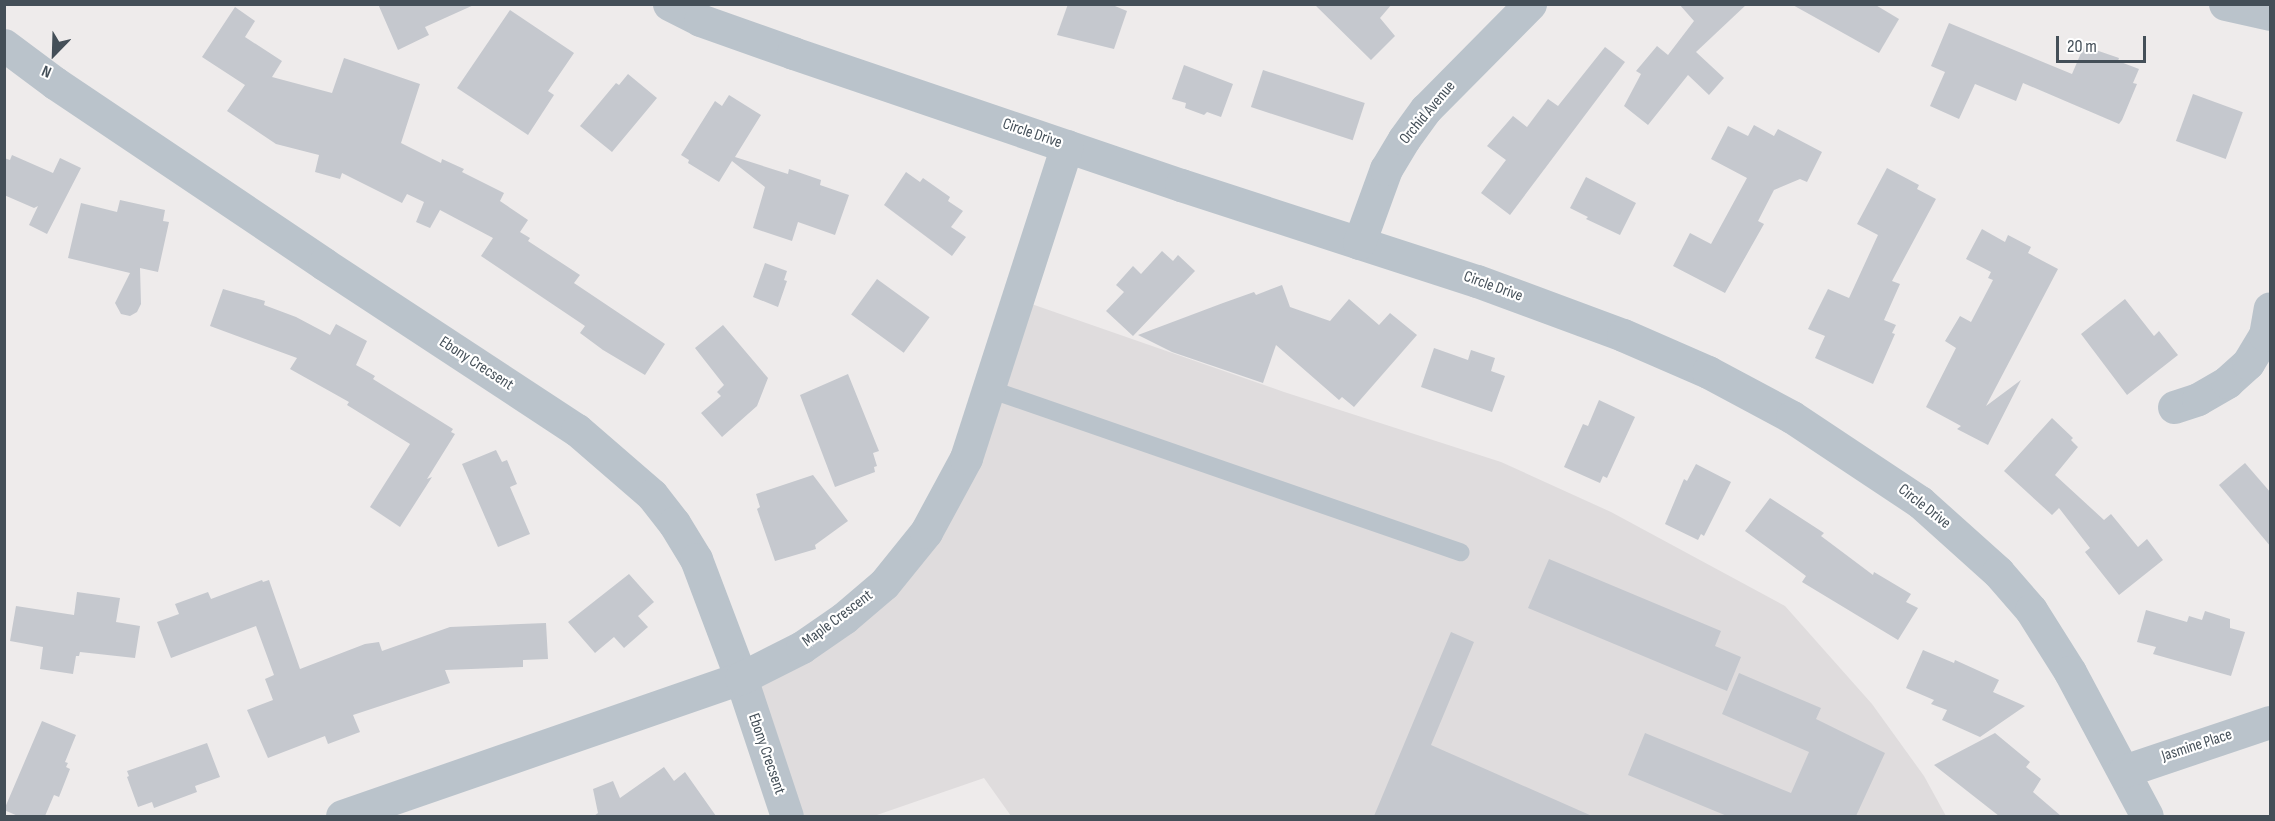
<!DOCTYPE html>
<html>
<head>
<meta charset="utf-8">
<style>
  body { margin:0 }
  #map { position:relative; width:2275px; height:821px; overflow:hidden; background:#eeebeb; font-family:"Sofia Sans Condensed",sans-serif }
  div>[style] { position:absolute }
  [style*='--x'] { left:calc(var(--x)*1px); top:calc(var(--y)*1px); width:calc(var(--w)*1px); rotate:calc(var(--a)*1deg) }
  .education>* { inset:0; background:#dfdcdd }
  .building>* { inset:0; background:#c5c8ce; transform-origin:0 0 }
  .lane>* { height:18px; margin:-9px; padding:0 9px; transform-origin:9px; border-radius:9px; background:#bac3cb }
  .street>* { height:33px; margin:-16.5px; padding:0 16.5px; transform-origin:16.5px; border-radius:16.5px; background:#bac3cb }
  span { translate:-50% -50%; white-space:nowrap; text-align:center; line-height:1.15; -webkit-text-stroke:4.5px #fff; paint-order:stroke }
  .street-label { font-size:16px; color:#444f58 }
  .frame { position:absolute; inset:0; border:6px solid #444f58; pointer-events:none }
  .north { position:absolute; left:24px; top:24px; width:60px; height:60px; -webkit-text-stroke:4px #fff; paint-order:stroke; rotate:203deg; font-size:16px; font-weight:700; line-height:24px; text-align:center; color:#444f58 }
  .north::after { content:''; display:block; margin:auto; width:21px; height:27px; background:#444f58; clip-path:polygon(50% 0,100% 100%,50% 72%,0 100%) }
  .scale { position:absolute; left:2056px; top:36px; width:90px; height:27px; box-sizing:border-box; border:3px solid #444f58; border-top:0; padding-left:8px; font-size:18px; line-height:21px; white-space:nowrap; color:#444f58; -webkit-text-stroke:4px #fff; paint-order:stroke }
</style>
</head>
<body>
<div id="map">
  <div class="education">
    <div style="clip-path:polygon(1020px 300px,1284px 392px,1501px 462px,1611px 512px,1785px 606px,1872px 704px,1924px 776px,1946px 816px,1011px 816px,984px 778px,874px 816px,791px 816px,739px 669px,800px 645px,926px 533px)"></div>
  </div>
  <div class="building">
    <div style="clip-path:polygon(378px 4px,476px 4px,425px 27px,429px 35px,398px 50px)"></div>
    <div style="clip-path:polygon(1068px 4px,1110px 4px,1127px 11px,1114px 49px,1057px 35px)"></div>
    <div style="clip-path:polygon(1314px 4px,1392px 4px,1380px 18px,1395px 36px,1371px 60px)"></div>
    <div style="clip-path:polygon(1679px 4px,1747px 4px,1696px 52px,1724px 78px,1709px 95px,1688px 75px,1648px 125px,1624px 106px,1641px 74px,1636px 71px,1657px 46px,1668px 55px,1694px 21px)"></div>
    <div style="clip-path:polygon(1791px 4px,1874px 4px,1899px 19px,1879px 53px)"></div>
    <div style="clip-path:polygon(235px 7px,255px 21px,245px 37px,282px 61px,272px 77px,332px 93px,344px 58px,420px 84px,401px 143px,441px 163px,442px 159px,464px 169px,462px 172px,504px 193px,500px 201px,528px 220px,520px 232px,530px 238px,528px 241px,580px 275px,574px 283px,665px 344px,645px 375px,603px 350px,580px 333px,585px 326px,481px 256px,493px 238px,440px 210px,430px 228px,416px 222px,424px 202px,407px 194px,402px 203px,342px 173px,340px 179px,315px 172px,319px 155px,276px 144px,227px 111px,245px 85px,202px 57px)"></div>
    <div style="clip-path:polygon(510px 10px,574px 53px,548px 91px,554px 95px,528px 135px,457px 88px)"></div>
    <div style="clip-path:polygon(1949px 23px,2072px 74px,2084px 46px,2119px 58px,2118px 61px,2139px 69px,2133px 83px,2137px 84px,2122px 120px,2119px 124px,2023px 83px,2016px 101px,1975px 84px,1959px 119px,1930px 106px,1945px 72px,1931px 66px)"></div>
    <div style="clip-path:polygon(1605px 47px,1625px 62px,1510px 215px,1481px 193px,1506px 160px,1487px 146px,1513px 116px,1527px 127px,1548px 99px,1558px 106px)"></div>
    <div style="clip-path:polygon(1184px 65px,1233px 84px,1221px 117px,1207px 112px,1204px 115px,1185px 108px,1186px 103px,1172px 99px)"></div>
    <div style="left:1263px;top:70px;width:107px;height:39px;rotate:18deg"></div>
    <div style="clip-path:polygon(628px 74px,657px 98px,612px 152px,580px 126px,616px 83px,619px 85px)"></div>
    <div style="left:2193px;top:94px;width:53px;height:50px;rotate:20deg"></div>
    <div style="clip-path:polygon(729px 95px,761px 115px,735px 157px,788px 174px,789px 169px,821px 180px,820px 185px,849px 195px,835px 235px,798px 222px,792px 241px,753px 228px,765px 187px,732px 161px,719px 182px,688px 163px,689px 160px,681px 155px,715px 101px,722px 106px)"></div>
    <div style="clip-path:polygon(1754px 125px,1774px 136px,1778px 129px,1822px 152px,1807px 182px,1800px 179px,1774px 190px,1758px 221px,1764px 224px,1725px 293px,1673px 266px,1690px 233px,1711px 244px,1747px 178px,1711px 159px,1728px 126px,1748px 136px)"></div>
    <div style="clip-path:polygon(12px 155px,53px 173px,60px 158px,81px 168px,47px 234px,29px 225px,38px 206px,34px 208px,4px 195px,4px 158px,10px 160px)"></div>
    <div style="clip-path:polygon(1887px 168px,1919px 185px,1917px 189px,1936px 199px,1892px 281px,1900px 284px,1884px 320px,1896px 325px,1892px 333px,1895px 334px,1873px 384px,1815px 358px,1825px 336px,1808px 329px,1828px 289px,1849px 298px,1878px 235px,1857px 224px)"></div>
    <div style="clip-path:polygon(906px 172px,920px 182px,923px 178px,950px 197px,948px 201px,963px 211px,951px 227px,966px 237px,952px 256px,884px 205px)"></div>
    <div style="clip-path:polygon(1586px 177px,1636px 203px,1620px 235px,1586px 219px,1588px 217px,1570px 208px)"></div>
    <div style="clip-path:polygon(120px 200px,165px 210px,163px 221px,169px 222px,158px 272px,140px 268px,141px 304px,137px 312px,130px 316px,121px 314px,115px 303px,130px 273px,68px 258px,81px 203px,117px 212px)"></div>
    <div style="clip-path:polygon(1982px 229px,2005px 242px,2008px 235px,2031px 247px,2028px 253px,2058px 269px,1986px 406px,2021px 380px,1988px 445px,1957px 429px,1961px 426px,1926px 407px,1956px 348px,1945px 341px,1960px 316px,1971px 322px,1993px 280px,1988px 278px,1991px 272px,1966px 259px)"></div>
    <div style="clip-path:polygon(1162px 251px,1173px 261px,1178px 255px,1195px 271px,1133px 336px,1106px 311px,1124px 292px,1116px 285px,1133px 266px,1141px 274px)"></div>
    <div style="clip-path:polygon(765px 263px,787px 271px,784px 280px,787px 281px,778px 307px,753px 297px)"></div>
    <div style="left:877px;top:279px;width:65px;height:44px;rotate:36deg"></div>
    <div style="clip-path:polygon(1282px 285px,1290px 307px,1330px 321px,1349px 299px,1379px 325px,1390px 313px,1417px 335px,1354px 407px,1342px 397px,1339px 400px,1276px 345px,1263px 383px,1172px 352px,1138px 335px,1223px 303px,1254px 292px,1256px 295px)"></div>
    <div style="clip-path:polygon(223px 289px,265px 301px,264px 305px,296px 317px,330px 335px,336px 324px,367px 341px,356px 365px,375px 376px,373px 379px,453px 429px,451px 432px,455px 434px,427px 479px,432px 477px,400px 527px,370px 507px,410px 444px,347px 405px,349px 402px,290px 369px,297px 358px,210px 326px)"></div>
    <div style="clip-path:polygon(2125px 299px,2154px 336px,2159px 331px,2178px 355px,2127px 395px,2081px 334px)"></div>
    <div style="clip-path:polygon(723px 325px,768px 378px,757px 406px,722px 437px,701px 413px,721px 396px,717px 392px,724px 385px,695px 348px)"></div>
    <div style="clip-path:polygon(1434px 348px,1468px 360px,1471px 350px,1495px 358px,1491px 371px,1505px 376px,1492px 412px,1421px 387px)"></div>
    <div style="clip-path:polygon(848px 374px,879px 451px,873px 453px,877px 466px,874px 467px,875px 472px,835px 487px,800px 395px)"></div>
    <div style="clip-path:polygon(1599px 400px,1635px 417px,1607px 478px,1603px 476px,1600px 483px,1564px 467px,1583px 424px,1588px 426px)"></div>
    <div style="clip-path:polygon(2052px 418px,2073px 438px,2071px 440px,2078px 447px,2055px 475px,2104px 520px,2111px 514px,2138px 547px,2147px 539px,2163px 560px,2119px 595px,2085px 552px,2090px 548px,2059px 508px,2052px 515px,2004px 471px)"></div>
    <div style="clip-path:polygon(496px 450px,502px 462px,507px 460px,517px 484px,510px 487px,530px 534px,498px 547px,462px 464px)"></div>
    <div style="clip-path:polygon(2245px 463px,2271px 493px,2271px 547px,2219px 485px)"></div>
    <div style="clip-path:polygon(1696px 464px,1731px 482px,1704px 536px,1701px 534px,1698px 540px,1665px 524px,1684px 479px,1687px 481px)"></div>
    <div style="clip-path:polygon(813px 475px,848px 521px,815px 545px,816px 549px,775px 561px,757px 509px,760px 507px,756px 494px)"></div>
    <div style="clip-path:polygon(1770px 498px,1824px 533px,1821px 536px,1873px 575px,1874px 572px,1911px 594px,1906px 602px,1918px 608px,1898px 640px,1802px 582px,1806px 576px,1745px 531px)"></div>
    <div style="clip-path:polygon(1549px 559px,1721px 631px,1715px 646px,1741px 657px,1727px 691px,1528px 608px)"></div>
    <div style="clip-path:polygon(629px 574px,654px 602px,638px 616px,648px 627px,624px 648px,614px 637px,595px 653px,568px 622px)"></div>
    <div style="clip-path:polygon(262px 580px,263px 582px,269px 580px,300px 669px,365px 644px,379px 642px,382px 651px,450px 627px,546px 623px,548px 659px,523px 660px,523px 667px,445px 670px,450px 683px,353px 715px,360px 732px,328px 744px,325px 736px,268px 758px,247px 710px,273px 700px,265px 679px,274px 675px,256px 626px,171px 658px,157px 622px,179px 614px,175px 604px,208px 592px,211px 599px)"></div>
    <div style="clip-path:polygon(77px 592px,120px 598px,116px 622px,140px 626px,135px 658px,80px 652px,79px 656px,76px 656px,73px 674px,40px 669px,43px 647px,10px 641px,16px 606px,74px 615px)"></div>
    <div style="clip-path:polygon(2146px 610px,2187px 622px,2189px 616px,2202px 620px,2205px 611px,2230px 619px,2230px 628px,2245px 632px,2231px 676px,2153px 654px,2156px 647px,2137px 642px)"></div>
    <div style="clip-path:polygon(1451px 632px,1474px 642px,1431px 745px,1592px 816px,1374px 816px)"></div>
    <div style="clip-path:polygon(1923px 650px,1954px 663px,1955px 660px,1999px 680px,1993px 692px,2025px 706px,1980px 737px,1942px 720px,1947px 710px,1931px 704px,1934px 700px,1906px 688px)"></div>
    <div style="clip-path:polygon(1739px 673px,1821px 708px,1816px 719px,1885px 753px,1856px 816px,1727px 816px,1628px 775px,1645px 733px,1791px 793px,1809px 752px,1722px 714px)"></div>
    <div style="clip-path:polygon(42px 721px,76px 735px,65px 762px,68px 763px,66px 767px,70px 769px,59px 797px,54px 795px,45px 816px,18px 816px,4px 810px)"></div>
    <div style="clip-path:polygon(1995px 733px,2030px 762px,2026px 767px,2041px 779px,2033px 792px,2061px 816px,1999px 816px,1934px 765px)"></div>
    <div style="clip-path:polygon(207px 743px,220px 777px,195px 786px,197px 792px,154px 808px,152px 802px,138px 807px,127px 777px,129px 776px,127px 771px)"></div>
    <div style="clip-path:polygon(664px 767px,674px 781px,685px 772px,716px 816px,594px 816px,598px 813px,593px 789px,613px 781px,620px 798px)"></div>
  </div>
  <div class="lane">
    <div style="--x:989;--y:389;--w:499;--a:19.1"></div>
  </div>
  <div class="street">
    <div style="--x:669;--y:4;--w:35;--a:27"></div>
    <div style="--x:700;--y:20;--w:99;--a:19.5"></div>
    <div style="--x:793;--y:53;--w:410;--a:18.8"></div>
    <div style="--x:1181;--y:185;--w:311;--a:18"></div>
    <div style="--x:1477;--y:281;--w:156;--a:20.3"></div>
    <div style="--x:1623;--y:335;--w:93;--a:23.5"></div>
    <div style="--x:1708;--y:372;--w:95;--a:28.2"></div>
    <div style="--x:1792;--y:417;--w:154;--a:33.6"></div>
    <div style="--x:1920;--y:502;--w:105;--a:41.9"></div>
    <div style="--x:1998;--y:572;--w:50;--a:49"></div>
    <div style="--x:2031;--y:610;--w:73;--a:57.8"></div>
    <div style="--x:2070;--y:672;--w:163;--a:61.9"></div>
    <div style="--x:2225;--y:4;--w:46;--a:12.5"></div>
    <div style="--x:4;--y:45;--w:64;--a:36.7"></div>
    <div style="--x:55;--y:83;--w:324;--a:33.9"></div>
    <div style="--x:324;--y:264;--w:303;--a:33.3"></div>
    <div style="--x:577;--y:430;--w:99;--a:40.9"></div>
    <div style="--x:652;--y:495;--w:36;--a:52"></div>
    <div style="--x:674;--y:523;--w:42;--a:58.6"></div>
    <div style="--x:696;--y:559;--w:127;--a:69.3"></div>
    <div style="--x:741;--y:678;--w:145;--a:71.6"></div>
    <div style="--x:1359;--y:243;--w:79;--a:-70"></div>
    <div style="--x:1386;--y:169;--w:35;--a:-59"></div>
    <div style="--x:1404;--y:139;--w:37;--a:-54"></div>
    <div style="--x:1426;--y:109;--w:148;--a:-45.3"></div>
    <div style="--x:2174;--y:407;--w:25;--a:-18"></div>
    <div style="--x:2198;--y:399;--w:34;--a:-30"></div>
    <div style="--x:2227;--y:382;--w:28;--a:-42"></div>
    <div style="--x:2248;--y:363;--w:33;--a:-59"></div>
    <div style="--x:2265;--y:335;--w:27;--a:-80"></div>
    <div style="--x:2124;--y:771;--w:154;--a:-18.6"></div>
    <div style="--x:342;--y:816;--w:422;--a:-19.1"></div>
    <div style="--x:741;--y:678;--w:68;--a:-26.9"></div>
    <div style="--x:802;--y:647;--w:51;--a:-34.6"></div>
    <div style="--x:844;--y:618;--w:52;--a:-40.4"></div>
    <div style="--x:884;--y:584;--w:67;--a:-51.1"></div>
    <div style="--x:926;--y:532;--w:84;--a:-61.6"></div>
    <div style="--x:966;--y:458;--w:328;--a:-72.1"></div>
  </div>
  <div class="street-label">
    <span style="left:1428px;top:113px;rotate:-50deg">Orchid Avenue</span>
    <span style="left:1032px;top:134px;rotate:19deg">Circle Drive</span>
    <span style="left:1493px;top:287px;rotate:20deg">Circle Drive</span>
    <span style="left:476px;top:364px;rotate:33deg">Ebony Crecsent</span>
    <span style="left:1924px;top:507px;rotate:38deg">Circle Drive</span>
    <span style="left:838px;top:619px;rotate:-37deg">Maple Crescent</span>
    <span style="left:2197px;top:746px;rotate:-18deg">Jasmine Place</span>
    <span style="left:766px;top:754px;rotate:71deg">Ebony Crecsent</span>
  </div>
  <div class="frame"></div>
  <div class="north">N</div>
  <div class="scale">20 m</div>
</div>
</body>
</html>
